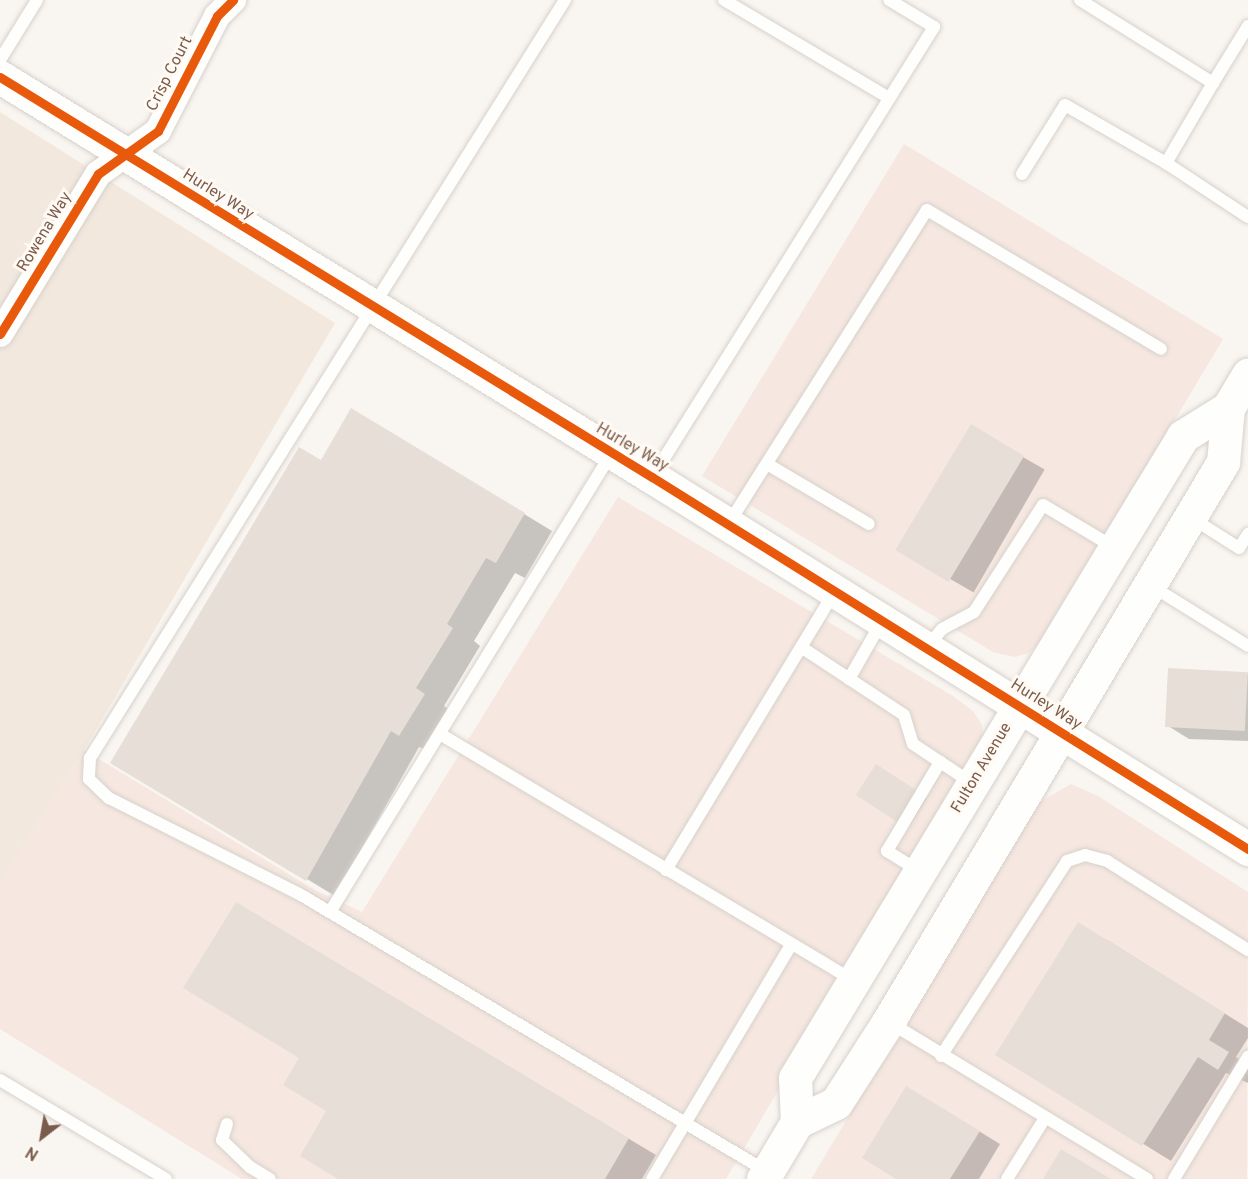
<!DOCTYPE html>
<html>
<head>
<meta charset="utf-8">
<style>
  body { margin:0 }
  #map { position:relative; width:1248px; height:1179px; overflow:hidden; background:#f9f5f0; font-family:Overpass,sans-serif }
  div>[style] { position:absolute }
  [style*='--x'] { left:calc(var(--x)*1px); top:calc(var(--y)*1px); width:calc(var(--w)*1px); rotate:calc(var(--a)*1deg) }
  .residential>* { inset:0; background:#f2e8de }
  .commercial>* { inset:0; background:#f6e8e1 }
  .shadow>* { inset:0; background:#0003; transform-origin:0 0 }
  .building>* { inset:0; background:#e6ded7; transform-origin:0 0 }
  .roads { filter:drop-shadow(0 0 2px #d7d1cb) drop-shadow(0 0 2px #d7d1cb) }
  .lane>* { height:12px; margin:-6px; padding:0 6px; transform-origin:6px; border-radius:6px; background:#fefefd }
  .street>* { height:26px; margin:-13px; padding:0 13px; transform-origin:13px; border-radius:13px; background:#fefefd }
  .secondary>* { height:33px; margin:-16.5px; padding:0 16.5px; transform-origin:16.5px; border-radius:16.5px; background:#fefefd }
  .cycleway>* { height:9px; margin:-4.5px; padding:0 4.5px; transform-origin:4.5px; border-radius:4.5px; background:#e8590c }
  span { translate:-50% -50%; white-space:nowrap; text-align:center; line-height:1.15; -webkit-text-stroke:6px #fffaf3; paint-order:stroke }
  .street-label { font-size:16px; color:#7a5c4d }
  .north { position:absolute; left:12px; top:1107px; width:60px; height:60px; -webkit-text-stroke:4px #fffaf3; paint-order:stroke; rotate:211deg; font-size:16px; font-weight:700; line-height:24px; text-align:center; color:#7a5c4d }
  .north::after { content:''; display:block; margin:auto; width:21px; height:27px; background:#7a5c4d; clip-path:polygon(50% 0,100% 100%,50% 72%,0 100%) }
</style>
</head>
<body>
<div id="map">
  <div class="residential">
    <div style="clip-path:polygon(0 112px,335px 323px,84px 750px,0 884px)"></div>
  </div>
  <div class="commercial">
    <div style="clip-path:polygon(904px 144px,1223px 339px,1043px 641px,1029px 653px,1014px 657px,993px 652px,702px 476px)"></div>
    <div style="clip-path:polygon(618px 497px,953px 696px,973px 711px,982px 725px,983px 735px,948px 802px,726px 1179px,242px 1179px,0 1029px,0 884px,84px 750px,315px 890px,362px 912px)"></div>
    <div style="clip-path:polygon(1071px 784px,1098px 796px,1248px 892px,1247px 1179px,811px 1179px,1038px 803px)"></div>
  </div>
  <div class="shadow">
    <div style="clip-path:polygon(380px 426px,552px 531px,525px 578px,515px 573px,474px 641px,480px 646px,444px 706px,452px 711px,428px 751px,419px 747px,335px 896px,307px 879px,322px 461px)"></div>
    <div style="left:971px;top:427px;width:85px;height:142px;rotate:30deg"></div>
    <div style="clip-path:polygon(1248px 673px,1248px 741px,1189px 739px,1168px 726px)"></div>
    <div style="left:876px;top:766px;width:60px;height:34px;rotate:32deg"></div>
    <div style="clip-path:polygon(265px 921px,656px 1155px,642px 1179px,341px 1179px,328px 1110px,301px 1058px)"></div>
    <div style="clip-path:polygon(1107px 940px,1248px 1028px,1248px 1038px,1236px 1057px,1248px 1065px,1248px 1083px,1226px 1073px,1171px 1161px,998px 1054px)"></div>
    <div style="clip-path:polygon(928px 1100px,1000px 1144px,979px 1179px,899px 1179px)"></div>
  </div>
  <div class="building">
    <div style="clip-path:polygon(351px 408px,525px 513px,496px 563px,486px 558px,447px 624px,453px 628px,416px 688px,425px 694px,399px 736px,391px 731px,306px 881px,110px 763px,299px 447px,321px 460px)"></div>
    <div style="left:971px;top:424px;width:62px;height:147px;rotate:31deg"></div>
    <div style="left:1168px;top:668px;width:80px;height:59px;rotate:3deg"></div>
    <div style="left:876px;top:764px;width:54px;height:37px;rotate:33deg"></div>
    <div style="clip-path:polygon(236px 902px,629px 1138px,605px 1179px,338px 1179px,300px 1156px,326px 1111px,283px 1085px,299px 1058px,183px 988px)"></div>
    <div style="clip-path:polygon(1078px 922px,1225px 1013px,1209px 1040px,1229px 1052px,1218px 1070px,1198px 1057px,1142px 1146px,995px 1055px)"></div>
    <div style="clip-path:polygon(906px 1086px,980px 1131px,950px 1179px,896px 1179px,862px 1158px)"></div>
    <div style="clip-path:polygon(1061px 1149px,1111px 1179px,1043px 1179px)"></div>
  </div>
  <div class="roads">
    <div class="lane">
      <div style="--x:565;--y:0;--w:895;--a:122.07"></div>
      <div style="--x:90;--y:758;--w:21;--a:93"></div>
      <div style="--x:89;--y:779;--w:28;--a:44"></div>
      <div style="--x:109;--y:798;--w:215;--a:26.8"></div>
      <div style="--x:301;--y:895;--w:541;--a:30.69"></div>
      <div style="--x:724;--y:0;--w:192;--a:30.7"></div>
      <div style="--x:1080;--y:0;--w:157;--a:32"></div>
      <div style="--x:1213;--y:83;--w:93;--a:120.4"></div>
      <div style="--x:1166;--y:163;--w:98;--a:33.4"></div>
      <div style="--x:0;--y:60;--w:70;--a:-58.3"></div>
      <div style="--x:1213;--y:83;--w:67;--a:-58.4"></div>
      <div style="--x:1022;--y:174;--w:81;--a:-58.1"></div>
      <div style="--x:1065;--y:105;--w:116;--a:29.9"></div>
      <div style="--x:767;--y:464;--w:118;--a:30.5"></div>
      <div style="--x:653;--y:476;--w:530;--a:-57.96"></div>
      <div style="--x:934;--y:27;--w:52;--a:-149"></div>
      <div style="--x:1190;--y:517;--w:58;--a:32.3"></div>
      <div style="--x:1239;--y:548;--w:17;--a:-57"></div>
      <div style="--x:729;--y:523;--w:370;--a:-57.7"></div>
      <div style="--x:927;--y:210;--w:272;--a:30.7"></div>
      <div style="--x:1150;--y:585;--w:115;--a:31.9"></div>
      <div style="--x:801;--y:647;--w:123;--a:33.4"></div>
      <div style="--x:904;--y:715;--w:30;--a:73"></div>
      <div style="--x:913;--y:744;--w:71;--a:33.5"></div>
      <div style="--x:927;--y:647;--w:23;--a:-50"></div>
      <div style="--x:942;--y:629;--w:36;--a:-28"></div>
      <div style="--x:974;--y:612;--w:127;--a:-57.2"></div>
      <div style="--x:1043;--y:505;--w:84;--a:30.8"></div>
      <div style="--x:849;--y:679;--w:64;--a:-60.3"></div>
      <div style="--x:440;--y:734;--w:481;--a:30.8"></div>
      <div style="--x:666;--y:870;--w:326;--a:-58.8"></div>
      <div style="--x:919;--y:871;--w:38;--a:-148"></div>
      <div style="--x:887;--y:851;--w:104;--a:-59.2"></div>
      <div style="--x:330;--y:912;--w:537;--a:-58.47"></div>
      <div style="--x:889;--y:1022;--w:302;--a:31.3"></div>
      <div style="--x:941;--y:1056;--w:232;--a:-57.1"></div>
      <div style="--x:1067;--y:861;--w:19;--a:-18"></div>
      <div style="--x:1085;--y:855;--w:23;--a:15"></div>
      <div style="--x:1107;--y:861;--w:167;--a:32.3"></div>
      <div style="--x:0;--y:1080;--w:193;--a:30.8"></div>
      <div style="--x:227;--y:1124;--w:17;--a:107"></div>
      <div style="--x:222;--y:1140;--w:39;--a:44"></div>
      <div style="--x:250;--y:1167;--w:23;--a:31"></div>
      <div style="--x:652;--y:1179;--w:272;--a:-59.3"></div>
      <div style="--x:1007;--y:1179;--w:72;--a:-58.1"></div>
      <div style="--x:1174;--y:1179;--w:143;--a:-58.8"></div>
    </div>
    <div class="street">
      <div style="--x:0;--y:334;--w:188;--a:-58.5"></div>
      <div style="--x:98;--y:174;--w:74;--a:-35.6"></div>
      <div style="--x:158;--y:131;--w:129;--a:-62.8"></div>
      <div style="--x:217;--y:16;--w:23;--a:-45"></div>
    </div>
    <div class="secondary">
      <div style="--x:0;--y:77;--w:765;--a:31.53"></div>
      <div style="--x:652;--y:477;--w:703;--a:31.97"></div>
      <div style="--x:797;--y:1122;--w:44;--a:-92.6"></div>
      <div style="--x:795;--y:1078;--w:619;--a:-58.88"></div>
      <div style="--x:1115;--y:548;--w:131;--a:-58.7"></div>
      <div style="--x:1183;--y:436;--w:53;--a:-31.9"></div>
      <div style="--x:763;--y:1179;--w:66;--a:-59.2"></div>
      <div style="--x:797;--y:1122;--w:43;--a:-26"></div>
      <div style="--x:836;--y:1103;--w:96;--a:-57.3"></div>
      <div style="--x:888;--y:1022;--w:653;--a:-59.11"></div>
      <div style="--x:1223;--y:462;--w:54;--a:-84.7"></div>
      <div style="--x:1228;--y:408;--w:39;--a:-59"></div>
    </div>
  </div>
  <div class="cycleway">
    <div style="--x:0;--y:77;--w:765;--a:31.53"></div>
    <div style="--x:652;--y:477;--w:703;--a:31.97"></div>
    <div style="--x:0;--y:334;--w:188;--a:-58.5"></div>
    <div style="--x:98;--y:174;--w:74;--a:-35.6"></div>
    <div style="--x:158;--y:131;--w:129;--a:-62.8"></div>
    <div style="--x:217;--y:16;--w:23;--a:-45"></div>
  </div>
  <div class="street-label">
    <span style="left:170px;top:74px;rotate:-63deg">Crisp Court</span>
    <span style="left:218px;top:195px;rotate:32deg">Hurley Way</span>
    <span style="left:45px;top:232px;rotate:-59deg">Rowena Way</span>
    <span style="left:632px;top:448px;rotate:30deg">Hurley Way</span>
    <span style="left:1046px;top:705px;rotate:32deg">Hurley Way</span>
    <span style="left:982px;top:768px;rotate:-59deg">Fulton Avenue</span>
  </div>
  <div class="north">N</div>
</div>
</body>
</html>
